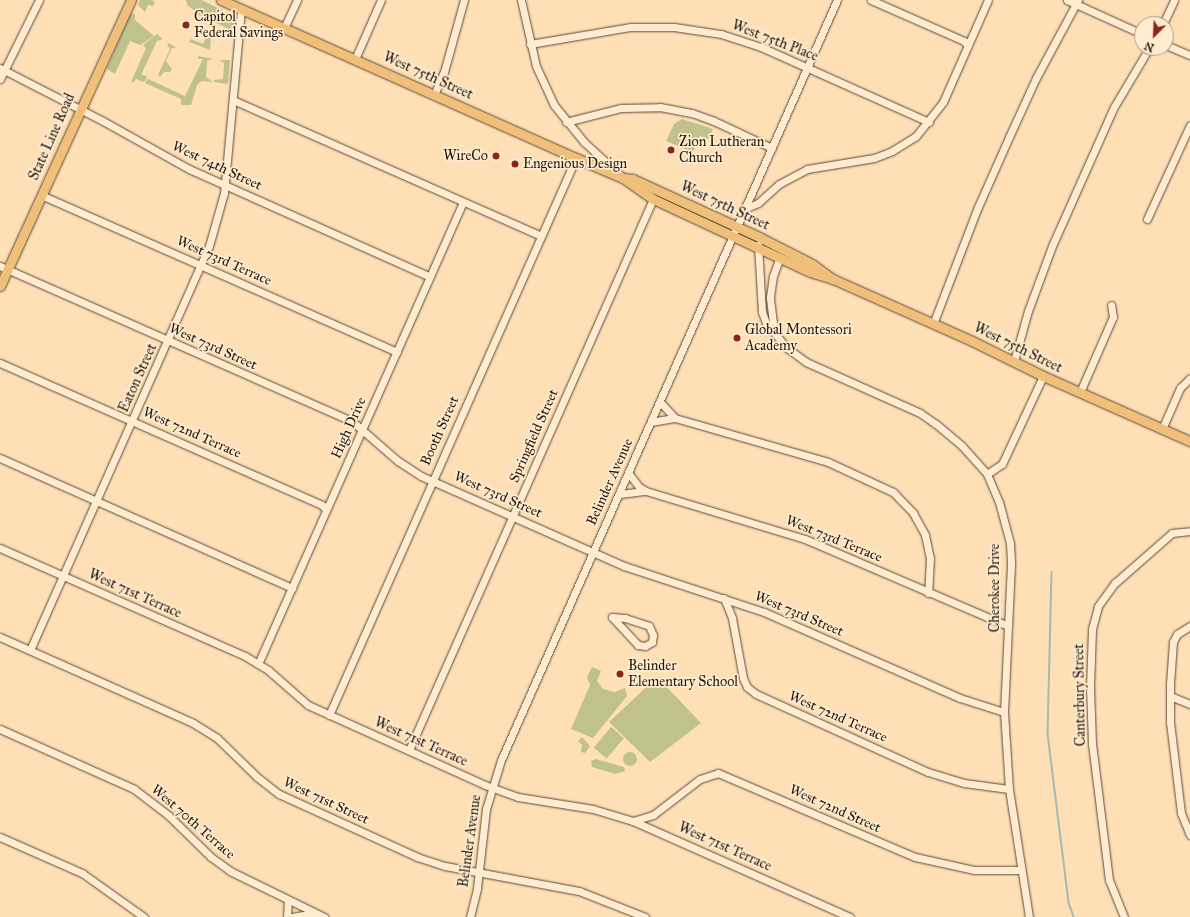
<!DOCTYPE html>
<html>
<head>
<meta charset="utf-8">
<style>
  body { margin:0 }
  #map { position:relative; width:1190px; height:917px; overflow:hidden; background:#ffe0b6; font-family:"IM FELL Great Primer",serif }
  div>[style] { position:absolute }
  [style*='--x'] { left:calc(var(--x)*1px); top:calc(var(--y)*1px); width:calc(var(--w)*1px); rotate:calc(var(--a)*1deg) }
  .green>* { inset:0; background:#c0c28e; transform-origin:0 0 }
  .round { border-radius:50% }
  .stream>* { height:1.5px; margin:-0.75px; padding:0 0.75px; transform-origin:0.75px; border-radius:0.75px; background:#a2bbb5 }
  .roads { filter:drop-shadow(0 0 1px #594a35) drop-shadow(0 0 1px #594a35) }
  .minor>* { height:7px; margin:-3.5px; padding:0 3.5px; transform-origin:3.5px; border-radius:3.5px; background:#ffebd0 }
  .major>* { height:9px; margin:-4.5px; padding:0 4.5px; transform-origin:4.5px; border-radius:4.5px; background:#f0c07b }
  .dots>* { width:11px; height:11px; translate:-50% -50%; box-sizing:border-box; border:2px solid #ffebd0; border-radius:50% }
  span { translate:-50% -50%; white-space:nowrap; text-align:center; line-height:1.15; -webkit-text-stroke:3.5px #ffebd0; paint-order:stroke }
  .poi-label { font-size:14px; color:#22180a }
  .left { translate:0 -50%; text-align:left }
  .right { translate:-100% -50%; text-align:right }
  .street-label { font-size:14px; color:#22180a }
  .north { position:absolute; left:1134px; top:16px; width:40px; height:40px; box-sizing:border-box; background:#ffebd0; border:1px solid #a79781; border-radius:50%; rotate:204deg; font-size:11px; font-weight:700; line-height:16px; text-align:center; color:#22180a }
  .north::after { content:''; display:block; margin:auto; width:14px; height:18px; background:#8f2418; clip-path:polygon(50% 0,100% 100%,50% 72%,0 100%) }
</style>
</head>
<body>
<div id="map">
  <div class="green">
    <div style="clip-path:polygon(140px 0,152px 0,155px 2px,153px 6px,148px 5px,145px 12px,138px 5px)"></div>
    <div style="clip-path:polygon(186px 0,202px 0,237px 18px,236px 28px,231px 30px,199px 15px,196px 18px,196px 12px,187px 5px)"></div>
    <div style="clip-path:polygon(130px 13px,135px 14px,135px 20px,154px 36px,140px 45px,130px 41px,115px 74px,107px 69px)"></div>
    <div style="clip-path:polygon(157px 34px,163px 39px,157px 41px,141px 75px,147px 76px,146px 80px,143px 82px,136px 79px,134px 82px,131px 82px,146px 48px,143px 45px)"></div>
    <div style="clip-path:polygon(207px 35px,211px 37px,210px 50px,189px 42px,191px 39px,203px 44px)"></div>
    <div style="clip-path:polygon(169px 43px,176px 48px,172px 48px,166px 61px,172px 69px,170px 72px,164px 72px,160px 77px,158px 75px,170px 49px,167px 45px)"></div>
    <div style="clip-path:polygon(198px 56px,213px 59px,207px 61px,206px 77px,213px 82px,202px 81px,197px 85px,191px 105px,181px 105px,181px 99px,145px 83px,148px 79px,185px 96px,203px 59px,198px 59px)"></div>
    <div style="clip-path:polygon(219px 60px,230px 60px,228px 84px,214px 82px,214px 80px,223px 79px,224px 63px)"></div>
    <div style="clip-path:polygon(682px 119px,713px 129px,708px 139px,700px 136px,693px 152px,666px 141px,674px 124px)"></div>
    <div style="clip-path:polygon(592px 667px,601px 671px,597px 681px,603px 689px,615px 692px,625px 688px,627px 696px,593px 738px,571px 729px,590px 685px,587px 677px)"></div>
    <div style="clip-path:polygon(657px 677px,701px 723px,650px 762px,609px 722px)"></div>
    <div style="left:611px;top:727px;width:17px;height:27px;rotate:40deg"></div>
    <div style="clip-path:polygon(582px 737px,590px 746px,585px 753px,581px 752px,582px 745px,578px 741px)"></div>
    <div class="round" style="left:623px;top:752px;width:14px;height:14px"></div>
    <div style="clip-path:polygon(596px 759px,624px 767px,625px 771px,615px 774px,592px 767px,591px 761px)"></div>
  </div>
  <div class="stream">
    <div style="--x:1052;--y:572;--w:162;--a:91.4"></div>
    <div style="--x:1048;--y:734;--w:170;--a:82.9"></div>
    <div style="--x:1069;--y:903;--w:15;--a:70"></div>
  </div>
  <div class="roads">
    <div class="minor">
      <div style="--x:521;--y:0;--w:68;--a:77.2"></div>
      <div style="--x:536;--y:66;--w:43;--a:65.2"></div>
      <div style="--x:554;--y:105;--w:48;--a:51"></div>
      <div style="--x:584;--y:142;--w:49;--a:42.5"></div>
      <div style="--x:871;--y:0;--w:102;--a:23.8"></div>
      <div style="--x:964;--y:41;--w:6;--a:51"></div>
      <div style="--x:1067;--y:0;--w:82;--a:24.4"></div>
      <div style="--x:1163;--y:24;--w:26;--a:-65"></div>
      <div style="--x:284;--y:28;--w:31;--a:-65"></div>
      <div style="--x:530;--y:44;--w:101;--a:-9.6"></div>
      <div style="--x:630;--y:27;--w:44;--a:0"></div>
      <div style="--x:674;--y:27;--w:48;--a:8.5"></div>
      <div style="--x:721;--y:34;--w:42;--a:18"></div>
      <div style="--x:761;--y:47;--w:184;--a:24.1"></div>
      <div style="--x:1166;--y:45;--w:26;--a:23"></div>
      <div style="--x:355;--y:59;--w:64;--a:-66.2"></div>
      <div style="--x:0;--y:68;--w:116;--a:27.2"></div>
      <div style="--x:103;--y:121;--w:98;--a:29.2"></div>
      <div style="--x:189;--y:169;--w:264;--a:24.1"></div>
      <div style="--x:0;--y:79;--w:88;--a:-63.7"></div>
      <div style="--x:434;--y:95;--w:25;--a:-67"></div>
      <div style="--x:444;--y:72;--w:75;--a:-74.5"></div>
      <div style="--x:233;--y:100;--w:337;--a:23.8"></div>
      <div style="--x:566;--y:122;--w:57;--a:-14.3"></div>
      <div style="--x:621;--y:108;--w:39;--a:-1"></div>
      <div style="--x:660;--y:107;--w:33;--a:11"></div>
      <div style="--x:692;--y:113;--w:23;--a:20"></div>
      <div style="--x:714;--y:121;--w:64;--a:25"></div>
      <div style="--x:41;--y:195;--w:389;--a:23.8"></div>
      <div style="--x:746;--y:208;--w:13;--a:-23"></div>
      <div style="--x:758;--y:203;--w:28;--a:-42"></div>
      <div style="--x:779;--y:184;--w:32;--a:-28"></div>
      <div style="--x:807;--y:169;--w:68;--a:-9.3"></div>
      <div style="--x:874;--y:158;--w:19;--a:-21"></div>
      <div style="--x:892;--y:151;--w:28;--a:-32"></div>
      <div style="--x:916;--y:136;--w:43;--a:-51.5"></div>
      <div style="--x:943;--y:102;--w:111;--a:-66.2"></div>
      <div style="--x:1147;--y:219;--w:103;--a:-65.4"></div>
      <div style="--x:758;--y:245;--w:67;--a:86.6"></div>
      <div style="--x:762;--y:312;--w:12;--a:70"></div>
      <div style="--x:766;--y:323;--w:33;--a:50"></div>
      <div style="--x:787;--y:348;--w:24;--a:36"></div>
      <div style="--x:806;--y:362;--w:125;--a:24.1"></div>
      <div style="--x:920;--y:413;--w:19;--a:35"></div>
      <div style="--x:936;--y:424;--w:34;--a:40"></div>
      <div style="--x:962;--y:446;--w:38;--a:48"></div>
      <div style="--x:987;--y:474;--w:30;--a:67"></div>
      <div style="--x:999;--y:502;--w:42;--a:75"></div>
      <div style="--x:1010;--y:543;--w:21;--a:87"></div>
      <div style="--x:1011;--y:564;--w:148;--a:92.7"></div>
      <div style="--x:1004;--y:712;--w:77;--a:86.3"></div>
      <div style="--x:1009;--y:789;--w:130;--a:81.1"></div>
      <div style="--x:0;--y:266;--w:386;--a:23.8"></div>
      <div style="--x:353;--y:422;--w:60;--a:40.9"></div>
      <div style="--x:398;--y:461;--w:27;--a:33"></div>
      <div style="--x:421;--y:476;--w:222;--a:23.9"></div>
      <div style="--x:624;--y:566;--w:147;--a:18.2"></div>
      <div style="--x:764;--y:612;--w:214;--a:23.7"></div>
      <div style="--x:960;--y:698;--w:46;--a:17.7"></div>
      <div style="--x:933;--y:324;--w:125;--a:-69"></div>
      <div style="--x:978;--y:207;--w:77;--a:-66.1"></div>
      <div style="--x:1009;--y:137;--w:65;--a:-65.4"></div>
      <div style="--x:1036;--y:78;--w:89;--a:-61.7"></div>
      <div style="--x:774;--y:331;--w:34;--a:-97"></div>
      <div style="--x:770;--y:297;--w:21;--a:-82"></div>
      <div style="--x:773;--y:276;--w:20;--a:-70"></div>
      <div style="--x:1014;--y:361;--w:52;--a:-74.4"></div>
      <div style="--x:1028;--y:311;--w:69;--a:-69.7"></div>
      <div style="--x:1052;--y:246;--w:152;--a:-66"></div>
      <div style="--x:1114;--y:107;--w:69;--a:-59.3"></div>
      <div style="--x:0;--y:363;--w:352;--a:23.8"></div>
      <div style="--x:322;--y:505;--w:6;--a:51"></div>
      <div style="--x:1080;--y:392;--w:82;--a:-66.3"></div>
      <div style="--x:1113;--y:317;--w:12;--a:-99"></div>
      <div style="--x:660;--y:402;--w:22;--a:47"></div>
      <div style="--x:675;--y:418;--w:159;--a:16"></div>
      <div style="--x:828;--y:462;--w:72;--a:24.8"></div>
      <div style="--x:893;--y:492;--w:29;--a:46"></div>
      <div style="--x:913;--y:513;--w:25;--a:61"></div>
      <div style="--x:925;--y:535;--w:24;--a:78"></div>
      <div style="--x:930;--y:558;--w:35;--a:93"></div>
      <div style="--x:651;--y:422;--w:23;--a:-10"></div>
      <div style="--x:1162;--y:429;--w:45;--a:-66.3"></div>
      <div style="--x:1180;--y:388;--w:14;--a:-45"></div>
      <div style="--x:0;--y:458;--w:320;--a:24"></div>
      <div style="--x:629;--y:474;--w:16;--a:52"></div>
      <div style="--x:639;--y:487;--w:8;--a:30"></div>
      <div style="--x:646;--y:491;--w:166;--a:16.8"></div>
      <div style="--x:805;--y:539;--w:221;--a:23.2"></div>
      <div style="--x:987;--y:474;--w:18;--a:-34"></div>
      <div style="--x:1002;--y:464;--w:97;--a:-65"></div>
      <div style="--x:620;--y:494;--w:24;--a:-7"></div>
      <div style="--x:0;--y:548;--w:268;--a:23.8"></div>
      <div style="--x:245;--y:656;--w:27;--a:31"></div>
      <div style="--x:268;--y:670;--w:53;--a:41.2"></div>
      <div style="--x:308;--y:705;--w:194;--a:24.3"></div>
      <div style="--x:485;--y:785;--w:35;--a:20"></div>
      <div style="--x:518;--y:797;--w:76;--a:9.1"></div>
      <div style="--x:593;--y:809;--w:42;--a:16.7"></div>
      <div style="--x:633;--y:821;--w:237;--a:23.9"></div>
      <div style="--x:724;--y:598;--w:22;--a:68"></div>
      <div style="--x:732;--y:618;--w:61;--a:79.6"></div>
      <div style="--x:743;--y:678;--w:10;--a:66"></div>
      <div style="--x:747;--y:687;--w:11;--a:38"></div>
      <div style="--x:756;--y:694;--w:189;--a:24.4"></div>
      <div style="--x:928;--y:772;--w:38;--a:17"></div>
      <div style="--x:964;--y:783;--w:45;--a:7.6"></div>
      <div style="--x:612;--y:617;--w:13;--a:4"></div>
      <div style="--x:625;--y:618;--w:25;--a:18"></div>
      <div style="--x:649;--y:626;--w:10;--a:66"></div>
      <div style="--x:653;--y:635;--w:7;--a:98"></div>
      <div style="--x:652;--y:642;--w:8;--a:150"></div>
      <div style="--x:645;--y:646;--w:7;--a:-172"></div>
      <div style="--x:638;--y:645;--w:38;--a:-133"></div>
      <div style="--x:1190;--y:626;--w:15;--a:148"></div>
      <div style="--x:1177;--y:634;--w:9;--a:117"></div>
      <div style="--x:1173;--y:642;--w:42;--a:94.1"></div>
      <div style="--x:1170;--y:684;--w:38;--a:90"></div>
      <div style="--x:1170;--y:722;--w:92;--a:83.1"></div>
      <div style="--x:1181;--y:813;--w:24;--a:68"></div>
      <div style="--x:0;--y:637;--w:211;--a:24"></div>
      <div style="--x:193;--y:723;--w:28;--a:32"></div>
      <div style="--x:217;--y:738;--w:56;--a:44.3"></div>
      <div style="--x:257;--y:777;--w:28;--a:38"></div>
      <div style="--x:279;--y:794;--w:152;--a:24.5"></div>
      <div style="--x:417;--y:857;--w:29;--a:18"></div>
      <div style="--x:445;--y:866;--w:136;--a:10.6"></div>
      <div style="--x:579;--y:891;--w:71;--a:21.5"></div>
      <div style="--x:30;--y:650;--w:442;--a:-66.1"></div>
      <div style="--x:209;--y:246;--w:55;--a:-74.2"></div>
      <div style="--x:224;--y:193;--w:184;--a:-84.7"></div>
      <div style="--x:258;--y:664;--w:505;--a:-66.07"></div>
      <div style="--x:1170;--y:696;--w:22;--a:22"></div>
      <div style="--x:329;--y:715;--w:609;--a:-66.09"></div>
      <div style="--x:0;--y:729;--w:147;--a:24.1"></div>
      <div style="--x:134;--y:789;--w:43;--a:37.4"></div>
      <div style="--x:168;--y:815;--w:60;--a:44.3"></div>
      <div style="--x:211;--y:857;--w:24;--a:36"></div>
      <div style="--x:230;--y:871;--w:105;--a:26.1"></div>
      <div style="--x:409;--y:750;--w:603;--a:-66.11"></div>
      <div style="--x:633;--y:821;--w:21;--a:-17"></div>
      <div style="--x:653;--y:815;--w:59;--a:-37.5"></div>
      <div style="--x:700;--y:779;--w:19;--a:-18"></div>
      <div style="--x:718;--y:773;--w:214;--a:23.1"></div>
      <div style="--x:915;--y:857;--w:60;--a:12.4"></div>
      <div style="--x:974;--y:870;--w:47;--a:0"></div>
      <div style="--x:0;--y:837;--w:90;--a:23.7"></div>
      <div style="--x:82;--y:873;--w:76;--a:35.4"></div>
      <div style="--x:287;--y:917;--w:17;--a:-87"></div>
      <div style="--x:292;--y:917;--w:23;--a:-10"></div>
      <div style="--x:470;--y:917;--w:30;--a:-76"></div>
      <div style="--x:477;--y:888;--w:80;--a:-83.5"></div>
      <div style="--x:486;--y:809;--w:51;--a:-73"></div>
      <div style="--x:501;--y:760;--w:831;--a:-66.15"></div>
      <div style="--x:1124;--y:917;--w:40;--a:-112"></div>
      <div style="--x:1109;--y:880;--w:137;--a:-97.1"></div>
      <div style="--x:1092;--y:744;--w:57;--a:-92"></div>
      <div style="--x:1090;--y:687;--w:58;--a:-88"></div>
      <div style="--x:1092;--y:629;--w:24;--a:-75"></div>
      <div style="--x:1098;--y:606;--w:29;--a:-54"></div>
      <div style="--x:1115;--y:583;--w:76;--a:-41.3"></div>
      <div style="--x:1172;--y:533;--w:18;--a:-6"></div>
    </div>
    <div class="major">
      <div style="--x:221;--y:0;--w:389;--a:24"></div>
      <div style="--x:576;--y:158;--w:51;--a:23.1"></div>
      <div style="--x:623;--y:178;--w:10;--a:6"></div>
      <div style="--x:633;--y:179;--w:141;--a:24.7"></div>
      <div style="--x:761;--y:238;--w:57;--a:27"></div>
      <div style="--x:812;--y:264;--w:26;--a:36"></div>
      <div style="--x:623;--y:178;--w:37;--a:35"></div>
      <div style="--x:653;--y:199;--w:173;--a:24.9"></div>
      <div style="--x:810;--y:272;--w:24;--a:17"></div>
      <div style="--x:833;--y:279;--w:152;--a:24"></div>
      <div style="--x:972;--y:341;--w:79;--a:26.2"></div>
      <div style="--x:1043;--y:376;--w:161;--a:23.9"></div>
      <div style="--x:0;--y:286;--w:315;--a:-65.4"></div>
    </div>
  </div>
  <div class="dots">
    <div style="left:186px;top:25px;background:#8f2418"></div>
    <div style="left:671px;top:150px;background:#8f2418"></div>
    <div style="left:496px;top:156px;background:#8f2418"></div>
    <div style="left:515px;top:164px;background:#8f2418"></div>
    <div style="left:737px;top:338px;background:#8f2418"></div>
    <div style="left:620px;top:674px;background:#8f2418"></div>
  </div>
  <div class="poi-label">
    <span class="left" style="left:194px;top:25px">Capitol<br>Federal Savings</span>
    <span class="left" style="left:679px;top:150px">Zion Lutheran<br>Church</span>
    <span class="right" style="left:488px;top:156px">WireCo</span>
    <span class="left" style="left:523px;top:164px">Engenious Design</span>
    <span class="left" style="left:745px;top:338px">Global Montessori<br>Academy</span>
    <span class="left" style="left:628px;top:674px">Belinder<br>Elementary School</span>
  </div>
  <div class="street-label">
    <span style="left:775px;top:41px;rotate:21deg">West 75th Place</span>
    <span style="left:428px;top:76px;rotate:24deg">West 75th Street</span>
    <span style="left:52px;top:137px;rotate:-66deg">State Line Road</span>
    <span style="left:217px;top:166px;rotate:25deg">West 74th Street</span>
    <span style="left:725px;top:206px;rotate:25deg">West 75th Street</span>
    <span style="left:224px;top:261px;rotate:24deg">West 73rd Terrace</span>
    <span style="left:213px;top:347px;rotate:24deg">West 73rd Street</span>
    <span style="left:1018px;top:348px;rotate:26deg">West 75th Street</span>
    <span style="left:138px;top:378px;rotate:-66deg">Eaton Street</span>
    <span style="left:349px;top:428px;rotate:-66deg">High Drive</span>
    <span style="left:440px;top:431px;rotate:-66deg">Booth Street</span>
    <span style="left:192px;top:433px;rotate:24deg">West 72nd Terrace</span>
    <span style="left:534px;top:436px;rotate:-66deg">Springfield Street</span>
    <span style="left:610px;top:482px;rotate:-66deg">Belinder Avenue</span>
    <span style="left:498px;top:495px;rotate:24deg">West 73rd Street</span>
    <span style="left:834px;top:539px;rotate:22deg">West 73rd Terrace</span>
    <span style="left:995px;top:588px;rotate:-90deg">Cherokee Drive</span>
    <span style="left:135px;top:594px;rotate:24deg">West 71st Terrace</span>
    <span style="left:799px;top:614px;rotate:23deg">West 73rd Street</span>
    <span style="left:1080px;top:695px;rotate:-91deg">Canterbury Street</span>
    <span style="left:838px;top:717px;rotate:24deg">West 72nd Terrace</span>
    <span style="left:421px;top:742px;rotate:24deg">West 71st Terrace</span>
    <span style="left:326px;top:801px;rotate:25deg">West 71st Street</span>
    <span style="left:835px;top:809px;rotate:24deg">West 72nd Street</span>
    <span style="left:193px;top:822px;rotate:41deg">West 70th Terrace</span>
    <span style="left:470px;top:841px;rotate:-82deg">Belinder Avenue</span>
    <span style="left:725px;top:847px;rotate:24deg">West 71st Terrace</span>
  </div>
  <div class="north">N</div>
</div>
</body>
</html>
